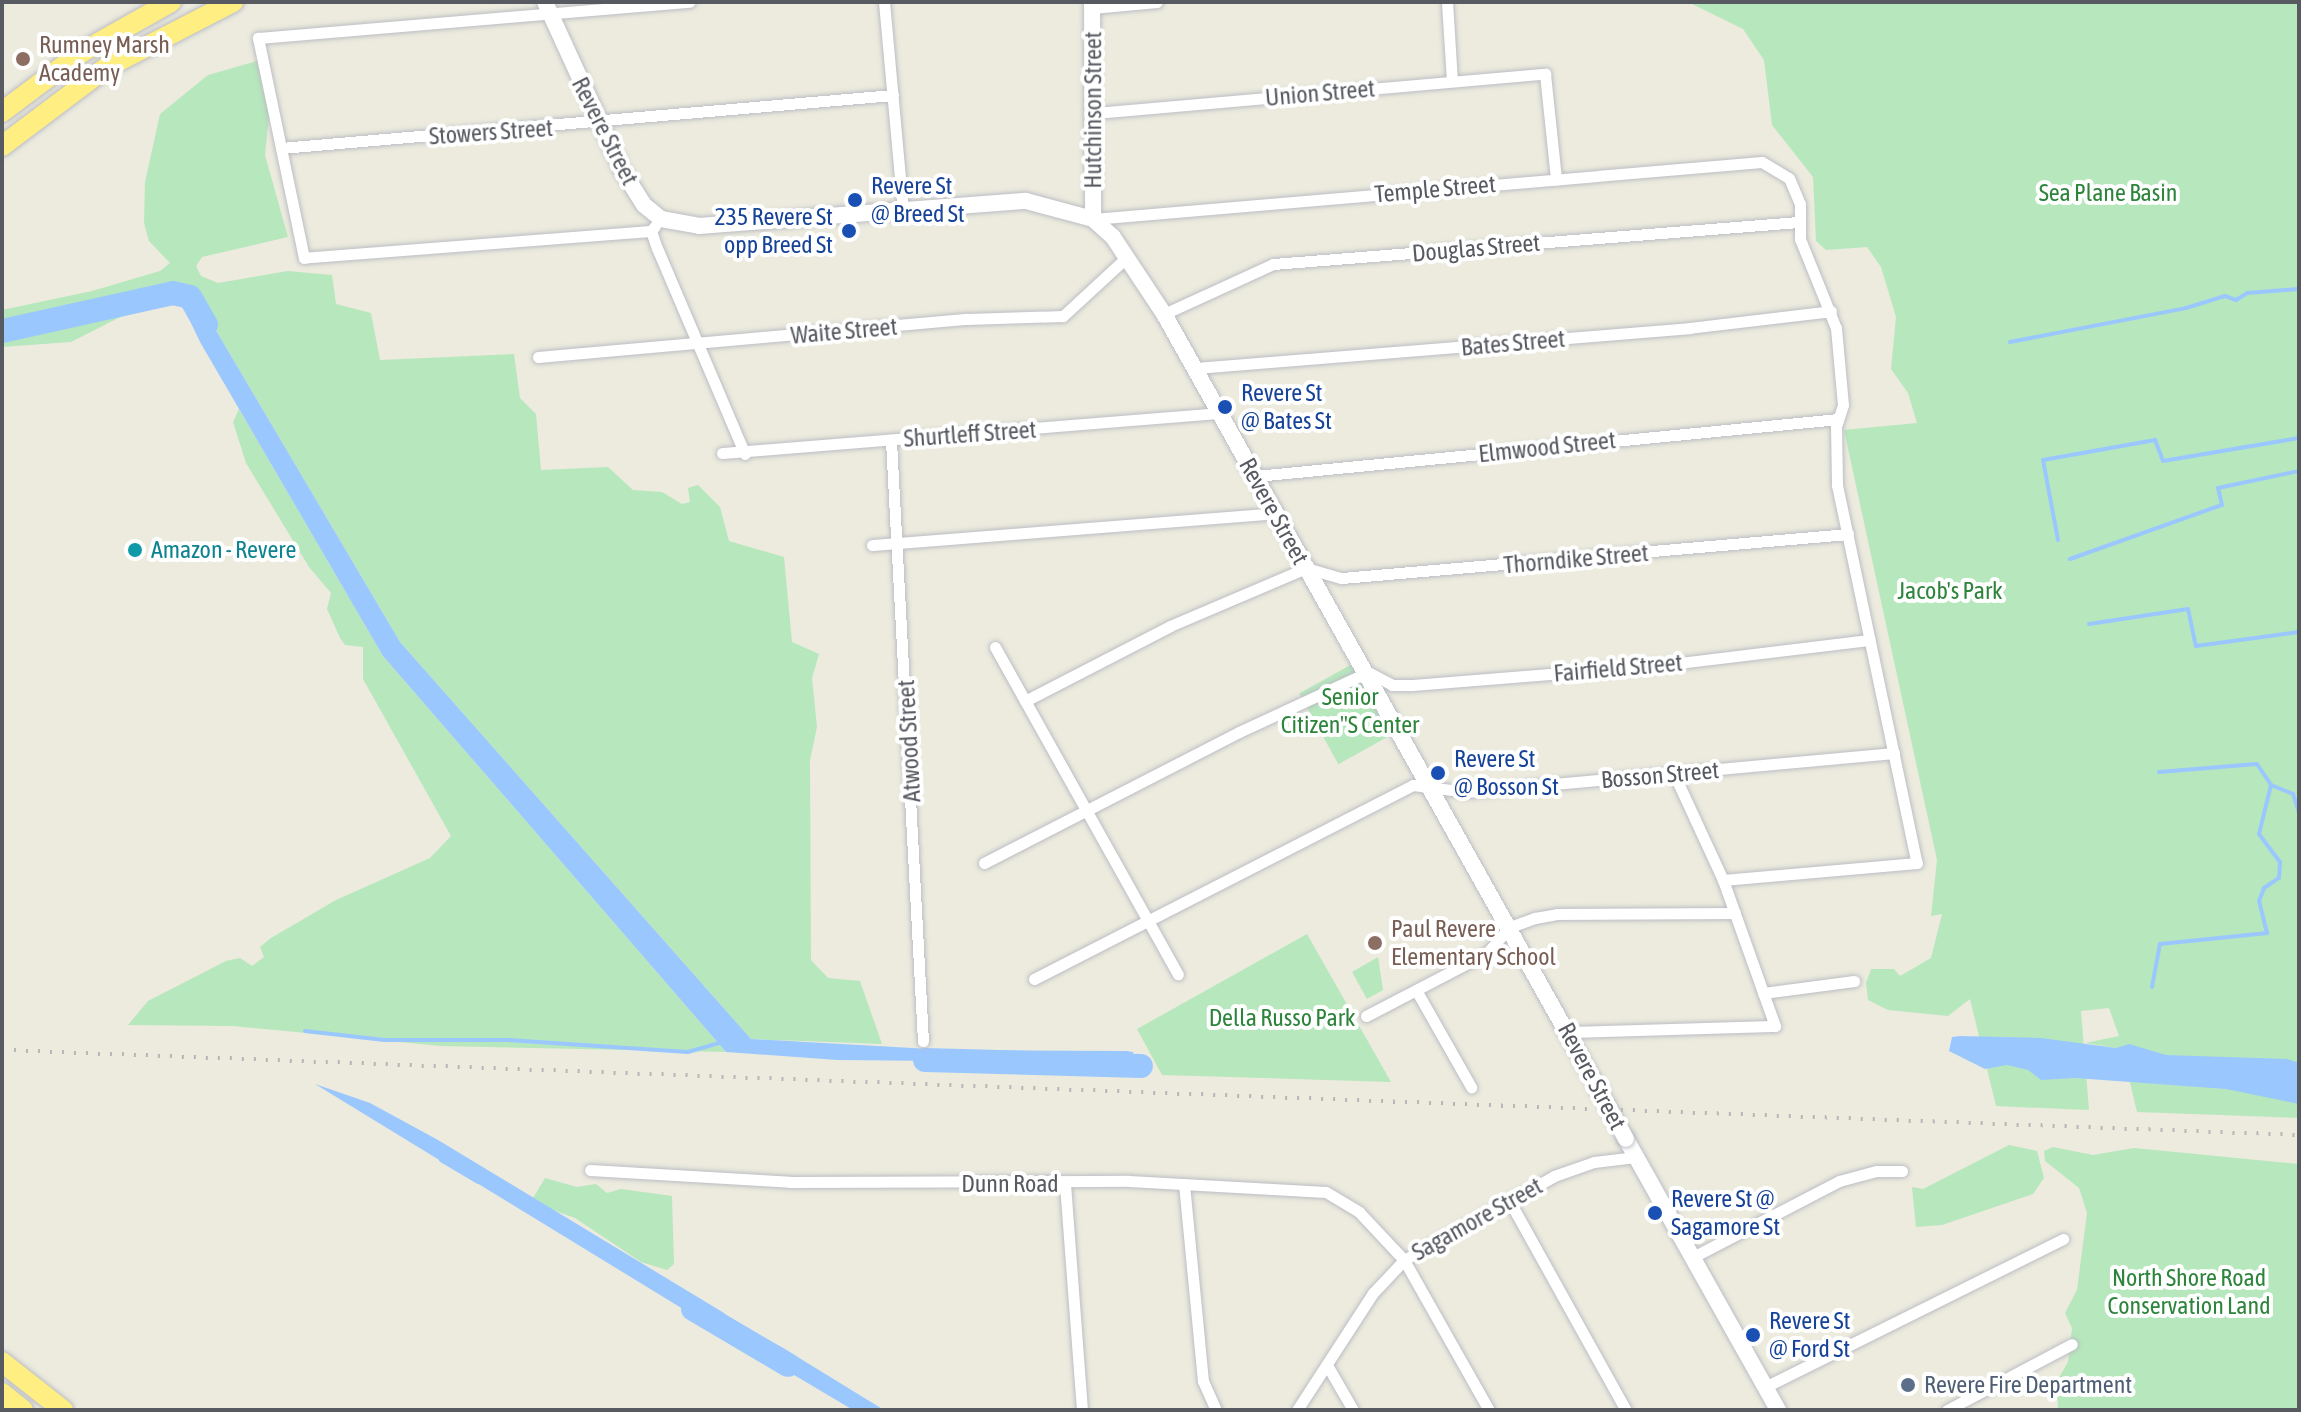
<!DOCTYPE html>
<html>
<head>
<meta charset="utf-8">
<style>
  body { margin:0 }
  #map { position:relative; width:2301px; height:1412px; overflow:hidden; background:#ecebde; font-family:"Asap Condensed",sans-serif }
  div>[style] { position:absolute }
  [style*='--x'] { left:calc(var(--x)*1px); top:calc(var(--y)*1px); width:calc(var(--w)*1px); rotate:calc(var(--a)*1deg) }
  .green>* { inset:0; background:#b7e7bd; transform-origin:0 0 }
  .water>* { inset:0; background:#9bc7ff }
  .stream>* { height:4px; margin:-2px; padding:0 2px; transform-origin:2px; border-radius:2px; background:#9bc7ff }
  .river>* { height:24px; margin:-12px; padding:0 12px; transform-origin:12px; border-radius:12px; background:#9bc7ff }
  .roads { filter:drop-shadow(0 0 2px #bcbdc4) drop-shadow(0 0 2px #bcbdc4) }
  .street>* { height:11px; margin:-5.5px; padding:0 5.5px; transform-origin:5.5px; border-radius:5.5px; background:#fff }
  .secondary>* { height:16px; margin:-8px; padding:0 8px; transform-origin:8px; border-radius:8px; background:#fff }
  .highway>* { height:20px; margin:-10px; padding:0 10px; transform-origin:10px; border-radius:10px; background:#ffef82 }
  .rail>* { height:4px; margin-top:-2px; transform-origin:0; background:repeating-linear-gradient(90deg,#b5b6b6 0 2px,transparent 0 12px) }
  .bridges { filter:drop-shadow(0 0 2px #bbbec6) drop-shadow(0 0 2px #bbbec6) }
  .secondary-bridge>* { height:16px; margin:-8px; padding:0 8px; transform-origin:8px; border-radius:8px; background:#fff }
  .dots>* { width:22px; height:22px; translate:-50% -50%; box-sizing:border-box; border:4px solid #fff; border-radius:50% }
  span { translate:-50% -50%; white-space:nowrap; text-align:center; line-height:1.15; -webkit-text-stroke:8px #fff; paint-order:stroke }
  .education-label { font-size:24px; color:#785e54 }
  .left { translate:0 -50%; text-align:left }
  .street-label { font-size:24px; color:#575a61 }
  .transit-label { font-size:24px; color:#164399 }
  .right { translate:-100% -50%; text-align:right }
  .park-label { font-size:24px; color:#2d843b }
  .culture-label { font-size:24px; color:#0d838f }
  .service-label { font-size:24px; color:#4e5e75 }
  .frame { position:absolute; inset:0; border:4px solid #575a61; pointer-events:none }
</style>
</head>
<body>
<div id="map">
  <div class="green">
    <div style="clip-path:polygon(1688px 2px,2299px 2px,2299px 1118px,2137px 1112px,2122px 1049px,2085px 1043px,2119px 1036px,2109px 1008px,2081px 1011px,2089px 1110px,1996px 1106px,1970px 999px,1948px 1016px,1888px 1010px,1868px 1000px,1866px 983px,1871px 969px,1894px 969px,1900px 976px,1931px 958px,1942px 914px,1931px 916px,1937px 860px,1844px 430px,1917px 423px,1908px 393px,1891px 369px,1896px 317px,1881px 267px,1867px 247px,1826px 250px,1816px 241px,1813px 177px,1772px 125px,1764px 60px,1743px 29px)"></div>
    <div style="clip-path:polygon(257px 61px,270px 106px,265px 155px,288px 237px,202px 257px,196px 266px,201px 276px,218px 283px,288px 271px,332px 275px,336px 304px,371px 313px,380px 360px,514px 354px,520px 398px,536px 414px,541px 470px,608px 467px,633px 490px,662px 492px,682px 504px,690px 502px,688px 488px,698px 485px,720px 507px,729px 541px,784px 557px,792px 642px,819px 654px,812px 678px,817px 727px,810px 760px,811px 960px,828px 978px,860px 981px,882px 1044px,751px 1039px,400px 642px,214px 327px,209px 310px,190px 295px,182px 304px,148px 303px,71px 342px,2px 347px,2px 310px,92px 291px,160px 271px,170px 263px,149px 241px,144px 223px,145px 182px,160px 114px,208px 75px)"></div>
    <div style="clip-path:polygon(239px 409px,383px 656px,726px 1052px,441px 1046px,233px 1026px,128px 1025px,148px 1001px,226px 961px,240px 958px,252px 966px,264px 957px,260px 947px,271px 938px,336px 900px,430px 858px,451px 836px,363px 679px,363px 647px,345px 645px,340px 638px,327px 609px,331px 593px,309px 567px,246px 463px,233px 422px)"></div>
    <div style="left:1363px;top:658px;width:81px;height:73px;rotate:61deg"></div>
    <div style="clip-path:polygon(1307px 934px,1391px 1082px,1162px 1075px,1137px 1029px)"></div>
    <div style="clip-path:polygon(1378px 957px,1383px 990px,1367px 999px,1352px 972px)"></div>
    <div style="clip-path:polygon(2009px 1145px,2037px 1151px,2044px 1178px,2033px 1194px,1942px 1225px,1916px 1227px,1912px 1187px,1923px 1189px)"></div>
    <div style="clip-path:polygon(2053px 1147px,2093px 1155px,2134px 1148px,2299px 1164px,2299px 1410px,2058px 1410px,2057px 1381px,2068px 1362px,2072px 1328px,2065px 1313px,2077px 1290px,2087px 1213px,2079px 1188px,2045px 1161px,2044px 1151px)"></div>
    <div style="clip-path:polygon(545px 1178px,577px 1187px,596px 1184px,607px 1193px,621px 1189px,672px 1196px,674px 1264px,667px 1270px,641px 1262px,575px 1218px,542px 1206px,533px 1198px)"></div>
  </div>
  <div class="water">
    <div style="clip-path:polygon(194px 294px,202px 297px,214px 327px,400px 642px,751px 1039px,948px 1050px,1126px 1051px,1133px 1052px,1135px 1063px,837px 1060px,726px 1052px,383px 656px,200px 342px,182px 304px)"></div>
    <div style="clip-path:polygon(1960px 1036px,2041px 1038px,2116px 1048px,2129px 1044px,2166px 1055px,2287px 1059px,2299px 1063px,2299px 1104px,2226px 1089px,2075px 1078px,2041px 1080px,2028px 1070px,2007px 1065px,1985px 1069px,1949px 1051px,1952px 1037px)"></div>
    <div style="clip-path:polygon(315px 1084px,370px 1103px,438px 1140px,724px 1313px,726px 1325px,683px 1309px)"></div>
    <div style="clip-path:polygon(770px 1341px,783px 1348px,884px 1410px,853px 1410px,784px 1369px,761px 1353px)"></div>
  </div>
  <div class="stream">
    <div style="--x:2010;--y:342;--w:179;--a:-10.9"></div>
    <div style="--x:2186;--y:308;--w:41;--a:-17.1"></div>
    <div style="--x:2225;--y:296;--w:12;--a:20"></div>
    <div style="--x:2236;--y:300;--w:13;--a:-32"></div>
    <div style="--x:2247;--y:293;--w:52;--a:-4.4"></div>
    <div style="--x:2058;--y:540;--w:81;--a:-100.6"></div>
    <div style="--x:2043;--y:460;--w:114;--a:-10.1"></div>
    <div style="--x:2155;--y:440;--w:22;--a:69"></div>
    <div style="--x:2163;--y:461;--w:138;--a:-9.6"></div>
    <div style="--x:2070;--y:559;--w:161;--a:-19.6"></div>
    <div style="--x:2222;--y:505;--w:17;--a:-103"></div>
    <div style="--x:2218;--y:488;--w:83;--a:-11.9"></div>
    <div style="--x:2089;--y:624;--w:100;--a:-8.6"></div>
    <div style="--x:2188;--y:609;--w:38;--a:78"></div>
    <div style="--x:2196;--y:646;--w:104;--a:-7.7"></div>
    <div style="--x:2159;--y:772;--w:98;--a:-4.7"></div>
    <div style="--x:2257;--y:764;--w:25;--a:56"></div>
    <div style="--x:2152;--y:987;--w:44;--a:-79.5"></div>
    <div style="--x:2160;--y:944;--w:108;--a:-5.9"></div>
    <div style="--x:2267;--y:933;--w:33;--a:-104"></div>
    <div style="--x:2259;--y:901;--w:14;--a:-69"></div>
    <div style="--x:2264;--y:888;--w:18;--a:-34"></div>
    <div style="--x:2279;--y:878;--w:16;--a:-86"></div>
    <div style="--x:2280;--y:862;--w:35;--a:-127"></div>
    <div style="--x:2259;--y:834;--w:50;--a:-76.2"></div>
    <div style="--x:2271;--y:785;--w:24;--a:22"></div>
    <div style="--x:2293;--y:794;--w:20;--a:72"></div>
    <div style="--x:305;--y:1031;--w:80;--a:6.5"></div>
    <div style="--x:384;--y:1040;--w:123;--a:0"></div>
    <div style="--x:507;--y:1040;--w:181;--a:3.8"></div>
    <div style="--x:688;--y:1052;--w:32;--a:-16"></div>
    <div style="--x:441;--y:1160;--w:43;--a:30.7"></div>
  </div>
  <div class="river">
    <div style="--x:2;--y:331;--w:175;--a:-12.5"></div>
    <div style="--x:173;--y:293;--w:17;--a:13"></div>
    <div style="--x:190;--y:297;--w:32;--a:60"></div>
    <div style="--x:925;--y:1060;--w:216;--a:1.6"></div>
    <div style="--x:693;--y:1309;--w:110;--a:30.5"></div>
  </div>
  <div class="roads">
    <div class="street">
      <div style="--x:884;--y:2;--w:210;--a:84.8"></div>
      <div style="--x:1447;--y:2;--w:79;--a:86.4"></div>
      <div style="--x:1092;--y:8;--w:65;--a:-5.3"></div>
      <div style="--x:1095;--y:113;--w:452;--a:-5"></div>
      <div style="--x:1545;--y:74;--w:106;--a:84"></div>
      <div style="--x:281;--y:148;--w:614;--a:-4.95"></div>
      <div style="--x:1093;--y:219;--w:671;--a:-4.87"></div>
      <div style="--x:1762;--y:162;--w:31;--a:31"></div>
      <div style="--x:1789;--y:178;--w:28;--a:67"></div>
      <div style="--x:1800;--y:204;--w:35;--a:90"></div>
      <div style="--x:1800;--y:239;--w:96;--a:68"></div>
      <div style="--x:1836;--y:328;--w:77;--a:84.8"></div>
      <div style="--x:1843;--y:405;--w:22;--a:108"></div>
      <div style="--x:1836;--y:426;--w:59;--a:89"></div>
      <div style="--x:1837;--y:485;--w:386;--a:78.1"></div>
      <div style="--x:1917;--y:863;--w:195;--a:175"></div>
      <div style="--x:655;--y:226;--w:6;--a:129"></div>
      <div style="--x:651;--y:231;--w:18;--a:71"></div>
      <div style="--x:657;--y:248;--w:224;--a:66.9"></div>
      <div style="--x:651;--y:231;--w:348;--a:175.6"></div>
      <div style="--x:304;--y:258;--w:225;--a:-101.8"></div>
      <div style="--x:258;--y:38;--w:433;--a:-4.8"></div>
      <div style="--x:1164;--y:314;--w:120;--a:-24.6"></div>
      <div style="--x:1273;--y:264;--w:528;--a:-4.57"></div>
      <div style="--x:538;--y:357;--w:431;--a:-5.1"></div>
      <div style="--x:967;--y:319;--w:96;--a:-1.8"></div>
      <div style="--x:1063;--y:316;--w:88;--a:-42.7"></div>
      <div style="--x:1195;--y:368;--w:496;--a:-4.6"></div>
      <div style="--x:1689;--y:328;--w:143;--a:-6.8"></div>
      <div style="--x:891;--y:441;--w:601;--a:86.95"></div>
      <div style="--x:722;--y:453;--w:498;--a:-4.6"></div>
      <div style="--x:1256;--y:476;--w:585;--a:-5.59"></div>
      <div style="--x:872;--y:545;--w:405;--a:-4.5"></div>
      <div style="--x:995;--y:647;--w:375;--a:60.8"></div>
      <div style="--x:1025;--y:701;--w:163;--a:-27.3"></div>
      <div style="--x:1170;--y:626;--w:148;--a:-23.1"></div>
      <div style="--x:1306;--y:568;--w:37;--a:16"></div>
      <div style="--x:1342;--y:578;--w:508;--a:-4.97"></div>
      <div style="--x:984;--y:863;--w:287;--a:-27.2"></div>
      <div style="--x:1239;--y:732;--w:142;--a:-24.9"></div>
      <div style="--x:1368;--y:672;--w:27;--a:28"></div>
      <div style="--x:1392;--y:685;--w:20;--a:0"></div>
      <div style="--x:1412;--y:685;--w:260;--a:-4.6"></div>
      <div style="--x:1671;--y:664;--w:200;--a:-6.9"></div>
      <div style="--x:1034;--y:979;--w:426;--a:-27.1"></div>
      <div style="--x:1413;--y:785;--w:53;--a:7.5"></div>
      <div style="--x:1466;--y:792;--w:430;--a:-5.2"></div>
      <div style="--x:1416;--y:990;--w:112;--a:60.4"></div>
      <div style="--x:1763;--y:993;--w:92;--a:-7.5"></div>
      <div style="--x:1366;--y:1016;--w:136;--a:-27.5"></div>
      <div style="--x:1487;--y:953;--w:35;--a:-49"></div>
      <div style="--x:1510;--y:927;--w:27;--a:-20"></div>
      <div style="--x:1535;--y:918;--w:22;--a:-10"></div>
      <div style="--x:1557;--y:914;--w:178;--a:-0.3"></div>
      <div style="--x:1568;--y:1032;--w:207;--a:-1.7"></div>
      <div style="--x:1775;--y:1026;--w:155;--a:-109.6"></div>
      <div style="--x:1723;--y:880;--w:117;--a:-114.8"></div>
      <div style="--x:590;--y:1170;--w:200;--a:3.4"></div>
      <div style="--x:790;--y:1182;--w:339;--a:-0.2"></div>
      <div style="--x:1129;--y:1181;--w:197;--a:3.2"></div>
      <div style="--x:1326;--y:1192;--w:39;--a:31"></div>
      <div style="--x:1359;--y:1212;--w:66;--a:46.8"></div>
      <div style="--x:1404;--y:1260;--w:172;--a:60.5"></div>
      <div style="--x:1065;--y:1184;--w:227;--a:85.7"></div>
      <div style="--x:1184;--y:1184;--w:198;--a:84.5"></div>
      <div style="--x:1203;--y:1381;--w:32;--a:66"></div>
      <div style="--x:1510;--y:1202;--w:238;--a:60.9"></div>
      <div style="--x:1693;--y:1257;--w:165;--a:-27.5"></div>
      <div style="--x:1839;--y:1181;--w:39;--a:-15"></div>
      <div style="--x:1877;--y:1171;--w:25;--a:0"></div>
      <div style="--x:1327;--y:1365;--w:52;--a:60"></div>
      <div style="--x:1765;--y:1387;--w:333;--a:-26.4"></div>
      <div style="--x:1297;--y:1410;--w:140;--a:-57"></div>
      <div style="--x:1373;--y:1293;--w:45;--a:-46.8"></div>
      <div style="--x:1404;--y:1260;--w:172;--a:-29.2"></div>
      <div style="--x:1554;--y:1176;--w:42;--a:-19.3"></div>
      <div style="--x:1594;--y:1162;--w:42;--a:-6.8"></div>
      <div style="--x:1947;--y:1410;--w:141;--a:-27.8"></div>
    </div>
    <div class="secondary">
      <div style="--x:545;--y:2;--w:185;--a:65.4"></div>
      <div style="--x:622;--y:170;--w:41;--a:57.8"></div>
      <div style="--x:644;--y:205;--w:22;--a:39"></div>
      <div style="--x:661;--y:219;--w:39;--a:10"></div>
      <div style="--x:699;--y:226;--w:328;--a:-4.4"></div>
      <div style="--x:1026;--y:201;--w:69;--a:15"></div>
      <div style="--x:1093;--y:219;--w:27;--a:42"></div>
      <div style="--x:1113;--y:237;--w:92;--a:56.5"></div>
      <div style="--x:1164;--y:314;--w:887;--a:60.72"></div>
      <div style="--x:1092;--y:2;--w:217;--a:89.7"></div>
      <div style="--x:1626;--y:1139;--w:311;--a:60.7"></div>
    </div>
    <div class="highway">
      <div style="--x:2;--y:112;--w:100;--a:-36.9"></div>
      <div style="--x:82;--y:52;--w:102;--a:-29.3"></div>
      <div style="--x:2;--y:146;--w:131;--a:-37"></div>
      <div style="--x:107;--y:67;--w:142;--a:-27.3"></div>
      <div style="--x:2;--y:1362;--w:78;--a:38.2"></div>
      <div style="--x:2;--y:1393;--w:27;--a:39"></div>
    </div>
  </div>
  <div class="rail">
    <div style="--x:2;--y:1050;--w:2299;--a:2.12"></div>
  </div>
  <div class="bridges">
    <div class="secondary-bridge">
      <div style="--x:1598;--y:1088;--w:58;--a:61.2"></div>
    </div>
  </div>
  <div class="dots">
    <div style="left:23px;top:59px;background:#8d6e63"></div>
    <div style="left:855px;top:200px;background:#1a4fb4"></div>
    <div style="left:849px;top:231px;background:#1a4fb4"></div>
    <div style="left:1225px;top:407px;background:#1a4fb4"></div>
    <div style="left:135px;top:550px;background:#0f9aa8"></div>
    <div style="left:1438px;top:773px;background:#1a4fb4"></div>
    <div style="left:1375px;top:943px;background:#8d6e63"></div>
    <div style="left:1655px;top:1213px;background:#1a4fb4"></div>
    <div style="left:1753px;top:1335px;background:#1a4fb4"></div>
    <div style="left:1908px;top:1385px;background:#5c6f8a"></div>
  </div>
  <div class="education-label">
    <span class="left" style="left:39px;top:59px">Rumney Marsh<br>Academy</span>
    <span class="left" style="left:1391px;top:943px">Paul Revere<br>Elementary School</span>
  </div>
  <div class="street-label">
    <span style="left:1320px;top:93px;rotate:-5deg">Union Street</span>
    <span style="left:1093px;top:110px;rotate:-90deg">Hutchinson Street</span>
    <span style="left:605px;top:131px;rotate:63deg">Revere Street</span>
    <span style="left:491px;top:132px;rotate:-4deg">Stowers Street</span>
    <span style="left:1435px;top:189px;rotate:-5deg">Temple Street</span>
    <span style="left:1476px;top:248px;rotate:-5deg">Douglas Street</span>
    <span style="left:844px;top:331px;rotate:-5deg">Waite Street</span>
    <span style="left:1513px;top:343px;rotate:-5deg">Bates Street</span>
    <span style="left:970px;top:434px;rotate:-4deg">Shurtleff Street</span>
    <span style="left:1547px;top:447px;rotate:-6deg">Elmwood Street</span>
    <span style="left:1274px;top:511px;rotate:61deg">Revere Street</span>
    <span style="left:1576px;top:559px;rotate:-5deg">Thorndike Street</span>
    <span style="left:1618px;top:668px;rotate:-5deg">Fairfield Street</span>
    <span style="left:909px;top:741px;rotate:-93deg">Atwood Street</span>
    <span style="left:1660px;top:775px;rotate:-5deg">Bosson Street</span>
    <span style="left:1592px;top:1076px;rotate:62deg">Revere Street</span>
    <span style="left:1010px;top:1184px">Dunn Road</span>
    <span style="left:1477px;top:1219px;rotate:-29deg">Sagamore Street</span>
  </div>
  <div class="transit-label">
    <span class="left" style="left:871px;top:200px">Revere St<br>@ Breed St</span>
    <span class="right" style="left:833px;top:231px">235 Revere St<br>opp Breed St</span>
    <span class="left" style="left:1241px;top:407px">Revere St<br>@ Bates St</span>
    <span class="left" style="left:1454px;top:773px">Revere St<br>@ Bosson St</span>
    <span class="left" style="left:1671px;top:1213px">Revere St @<br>Sagamore St</span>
    <span class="left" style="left:1769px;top:1335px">Revere St<br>@ Ford St</span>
  </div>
  <div class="park-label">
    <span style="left:2108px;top:193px">Sea Plane Basin</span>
    <span style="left:1950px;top:591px">Jacob's Park</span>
    <span style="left:1350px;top:711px">Senior<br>Citizen"S Center</span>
    <span style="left:1282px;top:1018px">Della Russo Park</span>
    <span style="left:2189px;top:1292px">North Shore Road<br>Conservation Land</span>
  </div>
  <div class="culture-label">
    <span class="left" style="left:151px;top:550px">Amazon - Revere</span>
  </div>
  <div class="service-label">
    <span class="left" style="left:1924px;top:1385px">Revere Fire Department</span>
  </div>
  <div class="frame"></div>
</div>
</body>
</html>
